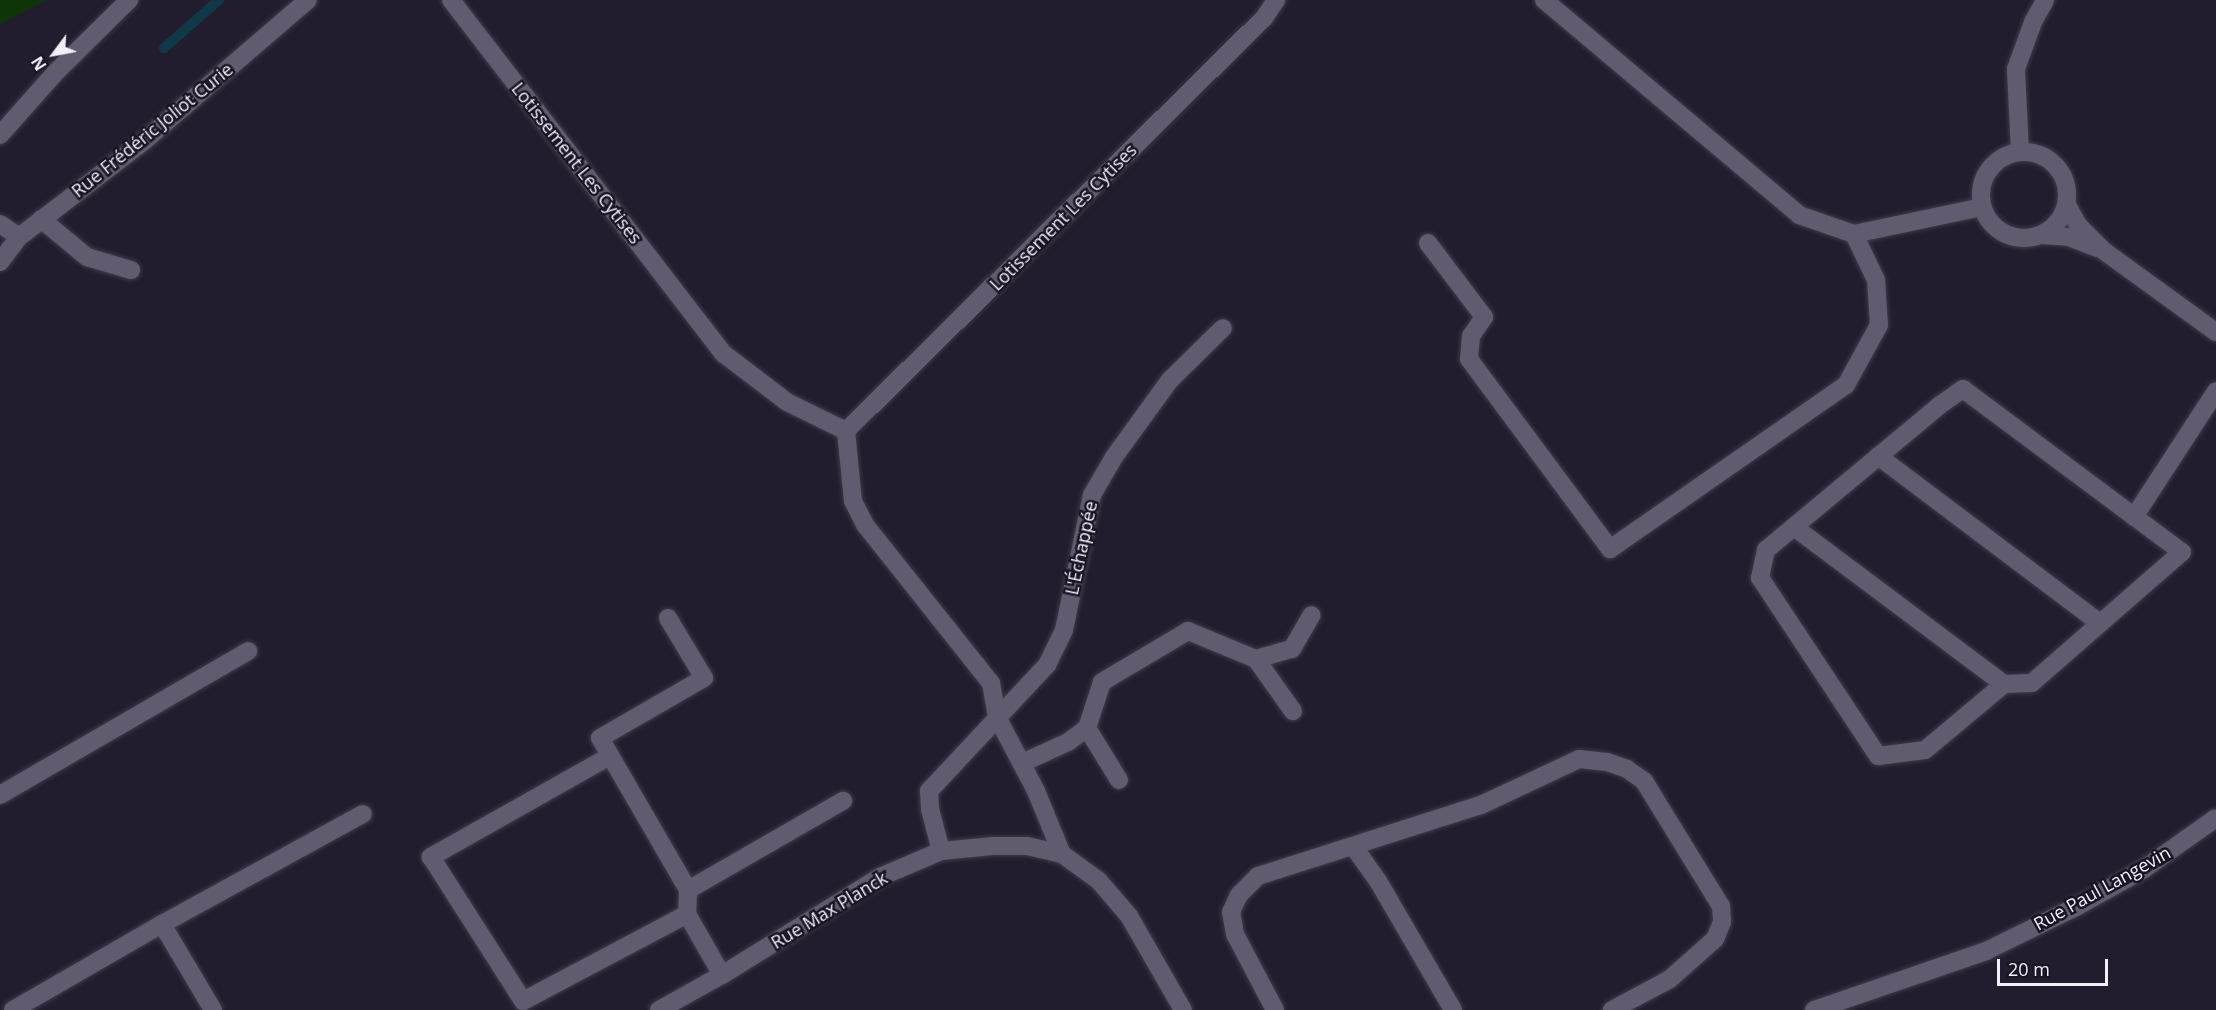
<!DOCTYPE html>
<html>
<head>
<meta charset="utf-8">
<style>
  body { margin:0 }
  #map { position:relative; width:2216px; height:1010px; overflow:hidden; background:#221d2e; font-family:"Open Sans",sans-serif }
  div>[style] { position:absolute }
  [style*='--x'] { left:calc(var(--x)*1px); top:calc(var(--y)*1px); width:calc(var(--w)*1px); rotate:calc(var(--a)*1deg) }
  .green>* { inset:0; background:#0e3507 }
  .stream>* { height:10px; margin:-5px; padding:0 5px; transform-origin:5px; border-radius:5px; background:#0f3947 }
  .roads { filter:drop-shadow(0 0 2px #3f3a47) drop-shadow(0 0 2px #3f3a47) }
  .minor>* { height:18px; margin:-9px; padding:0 9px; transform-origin:9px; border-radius:9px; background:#615b6f }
  .minor>.ring { margin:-9px; padding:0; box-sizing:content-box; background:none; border:18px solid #615b6f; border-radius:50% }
  span { translate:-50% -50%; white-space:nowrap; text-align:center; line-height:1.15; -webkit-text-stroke:5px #191424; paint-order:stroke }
  .street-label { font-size:18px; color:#f2eefa }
  .north { position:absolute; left:24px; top:24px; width:60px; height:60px; -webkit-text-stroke:4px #191424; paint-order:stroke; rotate:238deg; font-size:16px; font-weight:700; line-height:24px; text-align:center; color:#f2eefa }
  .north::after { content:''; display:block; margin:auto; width:21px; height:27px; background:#f2eefa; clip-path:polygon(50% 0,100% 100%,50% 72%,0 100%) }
  .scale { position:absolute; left:1997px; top:959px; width:111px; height:27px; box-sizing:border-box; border:3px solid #f2eefa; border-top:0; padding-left:8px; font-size:18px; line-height:21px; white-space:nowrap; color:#f2eefa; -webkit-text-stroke:4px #191424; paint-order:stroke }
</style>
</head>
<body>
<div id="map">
  <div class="green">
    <div style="clip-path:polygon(0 0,47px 0,0 24px)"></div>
  </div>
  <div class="stream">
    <div style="--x:164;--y:48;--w:73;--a:-41.1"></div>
  </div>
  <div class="roads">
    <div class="minor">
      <div style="--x:451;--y:0;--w:447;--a:52.4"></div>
      <div style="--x:724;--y:354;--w:79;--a:37.3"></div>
      <div style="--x:787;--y:402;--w:66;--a:26.2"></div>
      <div style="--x:846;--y:431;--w:588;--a:-44.66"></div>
      <div style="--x:1264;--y:18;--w:22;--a:-56"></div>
      <div style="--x:1544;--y:0;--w:334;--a:40.1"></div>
      <div style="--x:1799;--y:215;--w:58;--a:19.1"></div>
      <div style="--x:1854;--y:234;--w:131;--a:-11.9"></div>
      <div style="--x:0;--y:135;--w:84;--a:-48.4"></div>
      <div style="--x:56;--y:72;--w:103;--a:-44.6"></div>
      <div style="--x:2020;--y:152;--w:83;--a:-92.8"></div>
      <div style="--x:2016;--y:69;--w:50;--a:-70.1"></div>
      <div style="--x:2033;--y:22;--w:25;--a:-61"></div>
      <div class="ring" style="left:1981px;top:152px;width:68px;height:68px"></div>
      <div style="--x:2067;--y:205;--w:23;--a:61"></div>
      <div style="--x:2078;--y:225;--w:37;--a:45"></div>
      <div style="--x:2104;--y:251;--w:138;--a:35.9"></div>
      <div style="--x:41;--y:219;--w:60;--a:39.6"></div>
      <div style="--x:87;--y:257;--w:46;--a:16.5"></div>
      <div style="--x:0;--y:224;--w:23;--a:34"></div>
      <div style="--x:2042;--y:235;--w:27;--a:4"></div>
      <div style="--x:2069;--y:237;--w:30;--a:21"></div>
      <div style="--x:1428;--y:243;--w:93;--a:52.9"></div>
      <div style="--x:1484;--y:317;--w:23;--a:124"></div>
      <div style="--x:1471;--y:336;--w:23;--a:95"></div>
      <div style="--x:1469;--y:359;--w:237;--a:53.4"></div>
      <div style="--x:1610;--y:549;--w:287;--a:-34.8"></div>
      <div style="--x:1846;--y:385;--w:68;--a:-61.2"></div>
      <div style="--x:1879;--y:325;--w:45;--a:-93.8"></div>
      <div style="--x:1876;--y:280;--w:51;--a:-115.6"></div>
      <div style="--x:0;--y:262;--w:31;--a:-53"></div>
      <div style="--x:19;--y:237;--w:158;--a:-37.5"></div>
      <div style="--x:144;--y:141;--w:216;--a:-40.7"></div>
      <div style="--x:1963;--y:389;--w:273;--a:36.7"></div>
      <div style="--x:2182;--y:552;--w:199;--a:138.9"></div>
      <div style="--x:2032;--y:683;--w:28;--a:178"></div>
      <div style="--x:2004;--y:684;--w:103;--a:140.1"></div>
      <div style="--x:1925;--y:750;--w:47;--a:172.7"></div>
      <div style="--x:1878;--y:756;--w:214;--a:-123.5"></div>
      <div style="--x:1760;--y:578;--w:29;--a:-78"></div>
      <div style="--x:1766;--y:550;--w:226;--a:-39.8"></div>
      <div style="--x:1940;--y:405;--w:28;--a:-35"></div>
      <div style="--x:846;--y:431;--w:70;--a:84.3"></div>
      <div style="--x:853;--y:501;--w:28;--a:63"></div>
      <div style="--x:866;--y:526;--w:201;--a:51.5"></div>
      <div style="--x:991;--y:683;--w:35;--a:80"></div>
      <div style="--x:997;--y:717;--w:84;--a:62.2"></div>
      <div style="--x:1036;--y:791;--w:68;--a:67.6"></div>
      <div style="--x:1878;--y:456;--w:278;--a:37"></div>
      <div style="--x:2134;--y:517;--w:150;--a:-56.9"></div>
      <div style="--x:1794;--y:527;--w:262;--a:36.8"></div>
      <div style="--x:668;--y:618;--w:70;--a:59"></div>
      <div style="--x:704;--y:678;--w:120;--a:150"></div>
      <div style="--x:600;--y:738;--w:176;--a:59.9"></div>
      <div style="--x:688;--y:890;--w:24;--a:92"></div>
      <div style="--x:687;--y:914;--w:70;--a:60.2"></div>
      <div style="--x:1256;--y:659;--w:37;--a:-16"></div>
      <div style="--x:1292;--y:649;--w:39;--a:-60"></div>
      <div style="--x:1087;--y:728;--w:61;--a:58.4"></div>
      <div style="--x:610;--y:756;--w:206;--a:150.6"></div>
      <div style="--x:431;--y:857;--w:171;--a:57.4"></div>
      <div style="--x:523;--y:1001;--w:186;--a:-27.9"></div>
      <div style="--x:1022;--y:763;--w:51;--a:-24.5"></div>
      <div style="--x:1068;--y:742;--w:24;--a:-36"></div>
      <div style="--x:1087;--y:728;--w:48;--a:-71.9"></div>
      <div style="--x:1102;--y:682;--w:100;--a:-30.7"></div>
      <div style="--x:1188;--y:631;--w:74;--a:22.4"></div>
      <div style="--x:1256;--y:659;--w:64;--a:54.6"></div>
      <div style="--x:0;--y:795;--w:287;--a:-30.1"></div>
      <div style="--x:1353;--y:846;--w:43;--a:54.5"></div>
      <div style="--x:1378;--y:881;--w:149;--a:59.8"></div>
      <div style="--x:941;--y:851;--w:43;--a:-104.7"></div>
      <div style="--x:930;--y:809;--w:18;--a:-93"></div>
      <div style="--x:929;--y:791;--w:173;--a:-46.9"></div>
      <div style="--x:1047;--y:665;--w:39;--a:-64"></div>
      <div style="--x:1064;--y:630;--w:138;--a:-78.3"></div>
      <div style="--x:1092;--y:495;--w:44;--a:-59.9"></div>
      <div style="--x:1114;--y:457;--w:95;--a:-54"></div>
      <div style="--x:1170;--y:380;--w:74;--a:-44.5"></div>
      <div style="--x:688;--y:890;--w:179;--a:-29.9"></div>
      <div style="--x:162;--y:924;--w:229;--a:-28.7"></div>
      <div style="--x:13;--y:1010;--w:172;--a:-30"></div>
      <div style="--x:162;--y:924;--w:100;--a:59.3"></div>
      <div style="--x:659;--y:1010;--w:72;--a:-29.1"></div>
      <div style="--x:722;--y:975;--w:186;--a:-31.8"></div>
      <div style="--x:880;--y:877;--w:66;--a:-23.1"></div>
      <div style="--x:941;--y:851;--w:52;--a:-5.5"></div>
      <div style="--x:993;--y:846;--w:34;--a:0"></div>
      <div style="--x:1027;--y:846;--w:36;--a:13"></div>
      <div style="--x:1062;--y:854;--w:46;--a:36.1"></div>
      <div style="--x:1099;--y:881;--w:46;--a:49.4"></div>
      <div style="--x:1129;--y:916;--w:108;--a:60.1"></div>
      <div style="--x:1275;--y:1010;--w:86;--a:-117.8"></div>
      <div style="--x:1235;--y:934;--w:22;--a:-100"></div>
      <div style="--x:1231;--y:912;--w:19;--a:-65"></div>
      <div style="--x:1239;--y:895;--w:27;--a:-45"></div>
      <div style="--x:1258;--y:876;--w:234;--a:-17.7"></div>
      <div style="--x:1481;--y:805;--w:108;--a:-25.1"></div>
      <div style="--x:1579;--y:759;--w:28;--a:6"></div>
      <div style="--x:1607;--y:762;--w:21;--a:19"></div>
      <div style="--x:1627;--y:769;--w:21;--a:35"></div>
      <div style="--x:1644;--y:781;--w:147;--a:58.4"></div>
      <div style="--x:1721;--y:906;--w:16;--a:86"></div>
      <div style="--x:1722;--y:922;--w:18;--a:112"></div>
      <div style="--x:1715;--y:939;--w:60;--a:138.4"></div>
      <div style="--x:1670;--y:979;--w:66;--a:151.9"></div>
      <div style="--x:1814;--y:1010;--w:182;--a:-18.9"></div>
      <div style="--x:1986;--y:951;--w:102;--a:-26.1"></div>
      <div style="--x:2078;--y:906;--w:76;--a:-29.3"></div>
      <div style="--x:2144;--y:869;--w:88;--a:-35.3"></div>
    </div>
  </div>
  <div class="street-label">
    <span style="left:152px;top:130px;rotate:-39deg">Rue Frédéric Joliot Curie</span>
    <span style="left:577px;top:163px;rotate:52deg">Lotissement Les Cytises</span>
    <span style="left:1063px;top:217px;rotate:-45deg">Lotissement Les Cytises</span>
    <span style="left:1081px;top:548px;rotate:-78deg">L'Échappée</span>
    <span style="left:2102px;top:888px;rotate:-29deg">Rue Paul Langevin</span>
    <span style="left:829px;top:910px;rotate:-31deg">Rue Max Planck</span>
  </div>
  <div class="north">N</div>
  <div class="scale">20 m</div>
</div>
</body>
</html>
